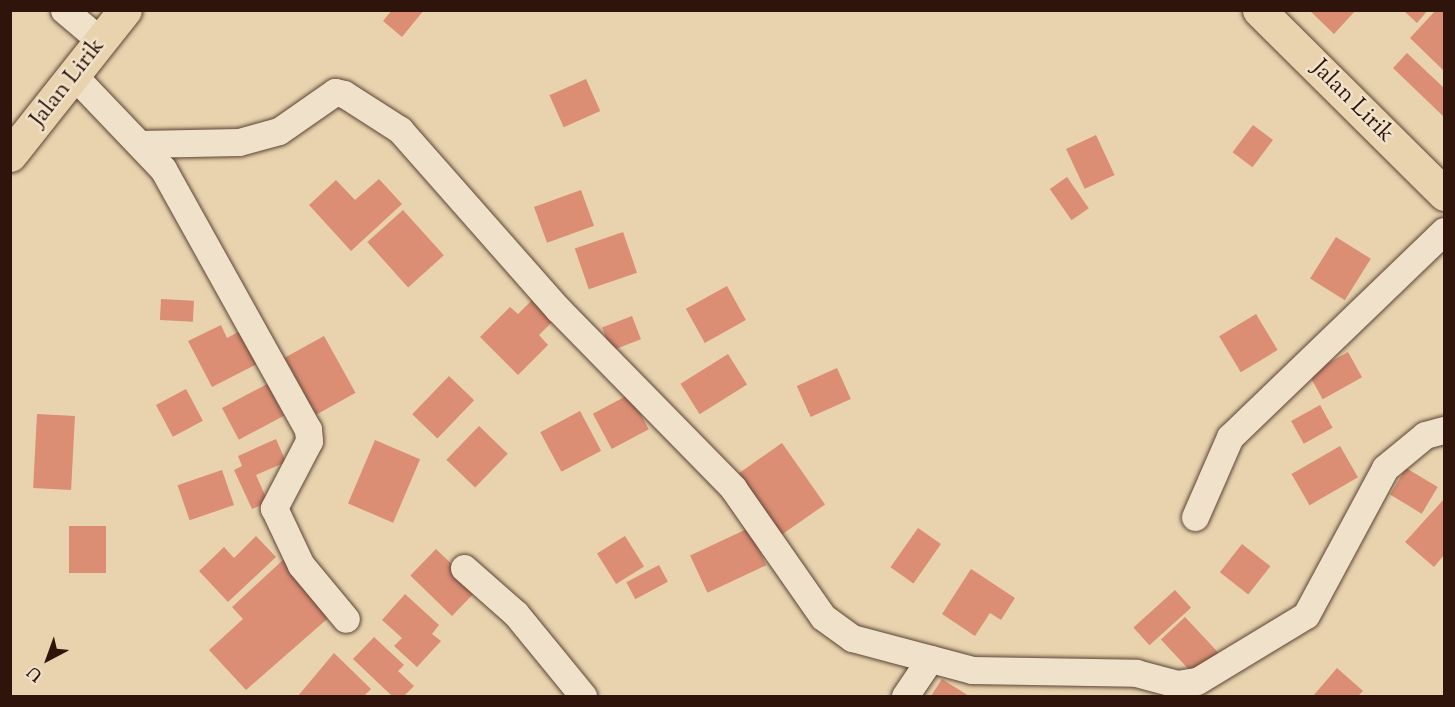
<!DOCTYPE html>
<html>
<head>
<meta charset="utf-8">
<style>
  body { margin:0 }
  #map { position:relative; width:1455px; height:707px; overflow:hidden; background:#e8d3ae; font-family:"Sorts Mill Goudy",serif }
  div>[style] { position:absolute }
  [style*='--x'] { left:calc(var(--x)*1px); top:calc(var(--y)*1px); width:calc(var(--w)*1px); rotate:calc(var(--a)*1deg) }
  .building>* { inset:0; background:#db8e74; transform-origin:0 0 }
  .roads { filter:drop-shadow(0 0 2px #5c4434) drop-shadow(0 0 2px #5c4434) }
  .minor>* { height:27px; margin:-13.5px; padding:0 13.5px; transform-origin:13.5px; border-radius:13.5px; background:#f0e2ca }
  .major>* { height:33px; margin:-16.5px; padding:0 16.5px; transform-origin:16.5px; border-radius:16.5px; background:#e8d3ae }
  span { translate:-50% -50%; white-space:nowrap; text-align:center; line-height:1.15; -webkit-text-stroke:5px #f0e2ca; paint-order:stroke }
  .street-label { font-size:24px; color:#2e140b }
  .frame { position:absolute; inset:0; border:12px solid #2e140b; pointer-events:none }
  .north { position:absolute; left:18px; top:629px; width:60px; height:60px; -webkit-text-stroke:4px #f0e2ca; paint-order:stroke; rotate:221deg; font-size:16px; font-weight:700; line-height:24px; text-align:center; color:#2e140b }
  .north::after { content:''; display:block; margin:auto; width:21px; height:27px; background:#2e140b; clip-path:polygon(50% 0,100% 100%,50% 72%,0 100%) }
</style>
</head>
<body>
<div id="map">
  <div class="building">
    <div style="clip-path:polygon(392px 10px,424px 10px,402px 37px,383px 21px)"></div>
    <div style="clip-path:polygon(1309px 10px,1356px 10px,1334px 34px)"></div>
    <div style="clip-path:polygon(1403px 10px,1428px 10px,1417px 23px)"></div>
    <div style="clip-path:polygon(1436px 10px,1444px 10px,1444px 71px,1410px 38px)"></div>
    <div style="clip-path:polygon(1407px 53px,1444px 88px,1444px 117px,1393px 68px)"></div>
    <div style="left:586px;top:79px;width:35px;height:40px;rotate:66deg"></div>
    <div style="left:1253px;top:125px;width:25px;height:34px;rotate:37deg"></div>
    <div style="left:1096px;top:135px;width:44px;height:33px;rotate:65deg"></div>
    <div style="left:1067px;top:177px;width:38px;height:21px;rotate:55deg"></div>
    <div style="clip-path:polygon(379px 179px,402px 204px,351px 251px,309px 205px,336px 180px,355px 200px)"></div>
    <div style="left:581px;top:190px;width:38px;height:50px;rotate:70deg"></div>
    <div style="left:403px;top:210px;width:61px;height:48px;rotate:48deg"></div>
    <div style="left:623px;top:232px;width:43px;height:51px;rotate:71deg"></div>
    <div style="left:1336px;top:237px;width:41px;height:49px;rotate:32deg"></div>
    <div style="left:727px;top:286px;width:39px;height:47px;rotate:61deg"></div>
    <div style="left:161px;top:299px;width:33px;height:21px;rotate:3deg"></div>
    <div style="clip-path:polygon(533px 299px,554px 320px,539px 335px,548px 345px,518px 375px,480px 337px,510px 307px,518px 314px)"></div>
    <div style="left:1256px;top:314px;width:42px;height:43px;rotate:59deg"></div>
    <div style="left:632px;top:316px;width:25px;height:32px;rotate:69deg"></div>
    <div style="clip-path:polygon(221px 325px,227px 338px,240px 331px,257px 364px,212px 387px,188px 341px)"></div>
    <div style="left:324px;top:336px;width:65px;height:45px;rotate:61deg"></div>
    <div style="left:1348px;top:352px;width:29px;height:45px;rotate:61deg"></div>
    <div style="left:728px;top:354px;width:36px;height:56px;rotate:58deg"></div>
    <div style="left:837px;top:368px;width:34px;height:44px;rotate:66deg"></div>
    <div style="left:449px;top:376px;width:35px;height:53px;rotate:44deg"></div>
    <div style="left:267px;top:384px;width:36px;height:51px;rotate:62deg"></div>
    <div style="left:186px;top:389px;width:36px;height:34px;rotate:62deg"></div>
    <div style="left:630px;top:394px;width:40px;height:42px;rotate:62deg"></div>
    <div style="left:1320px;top:405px;width:26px;height:33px;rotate:61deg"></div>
    <div style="left:580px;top:411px;width:45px;height:45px;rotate:62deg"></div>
    <div style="left:37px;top:414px;width:38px;height:74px;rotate:3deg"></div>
    <div style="left:479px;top:426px;width:40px;height:47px;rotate:44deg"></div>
    <div style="clip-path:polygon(276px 439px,286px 462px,256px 475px,268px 502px,252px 509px,234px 470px,242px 466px,238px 456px)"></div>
    <div style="left:375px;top:440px;width:49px;height:69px;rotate:23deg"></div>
    <div style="left:782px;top:443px;width:75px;height:53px;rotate:55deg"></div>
    <div style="left:1340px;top:446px;width:36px;height:56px;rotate:60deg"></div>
    <div style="left:1406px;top:468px;width:37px;height:31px;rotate:31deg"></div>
    <div style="left:222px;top:470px;width:37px;height:47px;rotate:71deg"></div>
    <div style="clip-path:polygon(1444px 499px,1444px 555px,1434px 567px,1405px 542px)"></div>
    <div style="left:69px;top:526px;width:37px;height:47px"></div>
    <div style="left:749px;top:528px;width:41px;height:65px;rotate:65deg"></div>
    <div style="left:918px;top:528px;width:28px;height:48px;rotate:35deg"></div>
    <div style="clip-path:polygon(256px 536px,276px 557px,228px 602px,199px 571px,224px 547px,234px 558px)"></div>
    <div style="left:625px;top:536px;width:36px;height:33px;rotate:58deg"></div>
    <div style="left:1242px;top:544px;width:36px;height:36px;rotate:38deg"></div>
    <div style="left:436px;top:549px;width:58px;height:37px;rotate:44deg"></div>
    <div style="clip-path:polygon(284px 559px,334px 613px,246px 690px,209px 650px,243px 619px,232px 607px)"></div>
    <div style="left:659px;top:565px;width:19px;height:37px;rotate:62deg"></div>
    <div style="clip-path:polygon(971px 569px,1015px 598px,1001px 620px,990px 613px,975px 636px,942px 614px)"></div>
    <div style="left:1175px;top:590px;width:24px;height:56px;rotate:48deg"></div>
    <div style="clip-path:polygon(405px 594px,439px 625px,432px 634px,441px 641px,417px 667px,394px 646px,402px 638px,382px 620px)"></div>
    <div style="left:1185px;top:617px;width:50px;height:33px;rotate:47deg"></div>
    <div style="clip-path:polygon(374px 637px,404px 665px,398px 671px,414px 686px,404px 696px,392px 696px,353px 659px)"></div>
    <div style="clip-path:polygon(334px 653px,371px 689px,364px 696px,298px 696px)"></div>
    <div style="clip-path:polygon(1337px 668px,1363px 691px,1358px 696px,1313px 696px)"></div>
    <div style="clip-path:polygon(942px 679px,969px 696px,931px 696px)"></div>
  </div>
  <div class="roads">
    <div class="minor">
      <div style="--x:64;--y:10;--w:48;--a:40"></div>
      <div style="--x:76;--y:78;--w:126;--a:46.3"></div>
      <div style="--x:163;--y:169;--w:298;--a:60.9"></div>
      <div style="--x:308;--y:429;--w:12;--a:85"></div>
      <div style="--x:309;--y:441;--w:76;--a:117.6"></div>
      <div style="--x:274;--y:508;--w:63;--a:64.7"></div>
      <div style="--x:301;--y:565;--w:70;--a:50.2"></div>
      <div style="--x:141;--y:144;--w:98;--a:-1.2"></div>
      <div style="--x:239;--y:142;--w:41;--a:-15.4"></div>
      <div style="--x:279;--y:131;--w:68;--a:-34.9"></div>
      <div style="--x:335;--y:92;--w:9;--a:13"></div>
      <div style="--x:344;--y:94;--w:67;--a:32.7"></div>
      <div style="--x:400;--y:130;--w:239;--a:48.6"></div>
      <div style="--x:558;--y:309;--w:250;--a:45.6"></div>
      <div style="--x:733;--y:488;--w:157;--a:55.1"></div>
      <div style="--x:823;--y:617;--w:36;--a:36"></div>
      <div style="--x:852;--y:638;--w:124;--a:14.9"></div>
      <div style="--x:972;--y:670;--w:164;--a:1"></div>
      <div style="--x:1136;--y:673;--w:42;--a:15"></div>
      <div style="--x:1177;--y:684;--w:20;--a:-9"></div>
      <div style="--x:1197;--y:681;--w:127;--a:-31.2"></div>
      <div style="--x:1306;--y:615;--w:167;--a:-61.7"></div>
      <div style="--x:1385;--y:468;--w:52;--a:-39.5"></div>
      <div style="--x:1425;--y:435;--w:20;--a:-15"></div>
      <div style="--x:1195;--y:517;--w:87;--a:-66.4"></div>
      <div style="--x:1230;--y:437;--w:297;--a:-43.9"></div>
      <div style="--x:464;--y:568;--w:69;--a:41.5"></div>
      <div style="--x:516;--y:614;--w:106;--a:50.7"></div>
      <div style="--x:905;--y:696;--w:45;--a:-56"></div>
    </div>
    <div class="major">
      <div style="--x:1259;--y:10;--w:261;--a:44.8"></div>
      <div style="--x:10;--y:155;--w:185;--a:-51.6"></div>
    </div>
  </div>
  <div class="street-label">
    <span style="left:68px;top:83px;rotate:-52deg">Jalan Lirik</span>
    <span style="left:1352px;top:102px;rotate:45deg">Jalan Lirik</span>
  </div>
  <div class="frame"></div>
  <div class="north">U</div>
</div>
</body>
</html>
